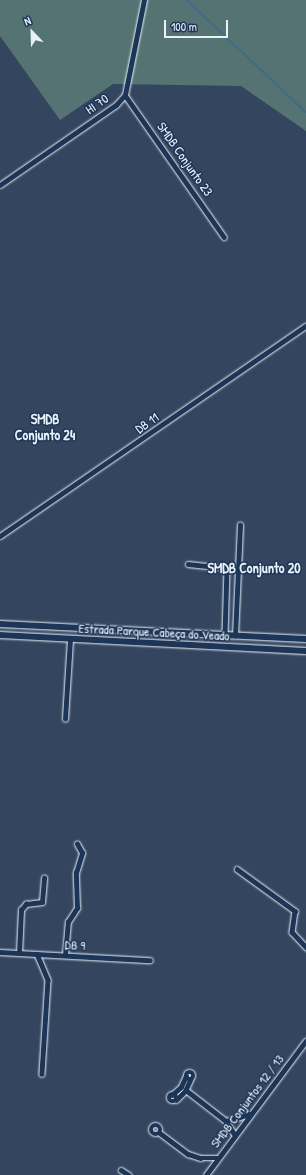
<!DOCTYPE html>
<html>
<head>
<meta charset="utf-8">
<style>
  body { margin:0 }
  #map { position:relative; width:306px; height:1175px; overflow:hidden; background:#344560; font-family:"Patrick Hand",sans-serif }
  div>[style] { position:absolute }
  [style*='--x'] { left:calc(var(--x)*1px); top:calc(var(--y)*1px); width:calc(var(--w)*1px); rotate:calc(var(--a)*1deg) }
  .green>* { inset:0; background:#547372 }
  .stream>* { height:1.5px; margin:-0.75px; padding:0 0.75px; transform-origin:0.75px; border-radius:0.75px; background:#406b87 }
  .roads { filter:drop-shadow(0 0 1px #e8f1f8) drop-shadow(0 0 1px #e8f1f8) }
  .minor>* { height:4.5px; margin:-2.25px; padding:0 2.25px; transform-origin:2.25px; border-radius:2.25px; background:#1d3557 }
  .minor>.ring { margin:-2.25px; padding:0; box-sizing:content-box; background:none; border:4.5px solid #1d3557; border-radius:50% }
  .major>* { height:6px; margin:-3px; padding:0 3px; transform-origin:3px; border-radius:3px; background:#1d3557 }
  span { translate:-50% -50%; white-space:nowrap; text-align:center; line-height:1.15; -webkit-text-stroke:3px #1d3557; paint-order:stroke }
  .street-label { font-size:13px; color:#e8f1f8 }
  .neighbourhood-label { font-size:14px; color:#e8f1f8; font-weight:700 }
  .north { position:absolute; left:12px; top:12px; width:40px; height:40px; -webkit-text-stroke:3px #1d3557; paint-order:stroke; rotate:337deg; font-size:11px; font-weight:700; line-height:16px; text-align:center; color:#e8f1f8 }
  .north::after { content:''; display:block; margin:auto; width:14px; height:18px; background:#e8f1f8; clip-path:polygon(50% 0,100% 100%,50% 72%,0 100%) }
  .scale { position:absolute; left:164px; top:20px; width:64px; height:18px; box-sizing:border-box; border:2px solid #e8f1f8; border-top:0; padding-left:5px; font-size:12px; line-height:14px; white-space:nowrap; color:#e8f1f8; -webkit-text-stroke:3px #1d3557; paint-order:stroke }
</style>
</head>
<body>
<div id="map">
  <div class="green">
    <div style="clip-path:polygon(0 0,306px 0,306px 131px,241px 86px,113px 84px,60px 120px,0 36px)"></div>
  </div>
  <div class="stream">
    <div style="--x:187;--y:0;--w:163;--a:43.3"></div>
  </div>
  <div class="roads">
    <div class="minor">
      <div style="--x:125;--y:95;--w:173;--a:55.1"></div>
      <div style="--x:0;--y:185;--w:141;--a:-34.6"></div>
      <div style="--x:116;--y:105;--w:13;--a:-48"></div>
      <div style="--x:125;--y:95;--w:97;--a:-78.7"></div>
      <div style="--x:0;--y:536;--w:371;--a:-34.5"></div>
      <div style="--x:188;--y:564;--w:39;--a:6"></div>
      <div style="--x:227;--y:568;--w:68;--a:91.7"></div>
      <div style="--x:235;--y:636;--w:111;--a:-87.4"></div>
      <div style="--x:65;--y:719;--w:80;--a:-86.4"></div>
      <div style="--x:237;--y:869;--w:72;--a:35.9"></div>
      <div style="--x:295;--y:911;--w:21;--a:98"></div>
      <div style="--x:292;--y:932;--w:21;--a:47"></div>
      <div style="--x:0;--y:952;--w:150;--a:3.1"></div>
      <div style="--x:19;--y:953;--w:43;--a:-87.3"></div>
      <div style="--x:21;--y:910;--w:8;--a:-50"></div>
      <div style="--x:26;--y:904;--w:16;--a:-7"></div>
      <div style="--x:42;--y:902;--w:24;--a:-85"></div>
      <div style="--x:37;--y:954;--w:28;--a:67"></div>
      <div style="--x:48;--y:980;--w:94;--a:93.7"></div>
      <div style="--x:65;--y:955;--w:33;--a:-85"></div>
      <div style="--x:68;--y:922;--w:17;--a:-57"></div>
      <div style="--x:77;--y:908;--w:35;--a:-92"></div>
      <div style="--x:76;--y:873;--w:21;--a:-73"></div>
      <div style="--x:82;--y:853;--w:10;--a:-119"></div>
      <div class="ring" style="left:186.5px;top:1072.5px;width:2.5px;height:2.5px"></div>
      <div style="--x:191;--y:1079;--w:12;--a:114"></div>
      <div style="--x:186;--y:1090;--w:51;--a:37.8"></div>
      <div style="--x:226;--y:1121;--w:25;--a:-16"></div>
      <div class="ring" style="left:169.5px;top:1094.5px;width:2.5px;height:2.5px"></div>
      <div style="--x:172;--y:1095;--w:12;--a:-42"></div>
      <div style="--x:181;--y:1087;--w:12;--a:-66"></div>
      <div style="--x:176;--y:1100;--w:14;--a:-45"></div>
      <div style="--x:226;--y:1121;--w:17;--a:57"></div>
      <div class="ring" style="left:151px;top:1125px;width:5.5px;height:5.5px"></div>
      <div style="--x:160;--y:1133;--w:35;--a:37"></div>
      <div style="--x:188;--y:1154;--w:13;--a:18"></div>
      <div style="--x:200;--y:1158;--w:18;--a:0"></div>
      <div style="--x:121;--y:1170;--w:9;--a:32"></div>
      <div style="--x:206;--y:1175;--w:167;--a:-53.3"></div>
    </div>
    <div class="major">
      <div style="--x:0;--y:624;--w:306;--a:2.8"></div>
      <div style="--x:0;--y:635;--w:306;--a:3"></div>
    </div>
  </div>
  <div class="street-label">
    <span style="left:97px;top:104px;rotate:-35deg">HI 70</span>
    <span style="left:185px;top:159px;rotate:55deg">SMDB Conjunto 23</span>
    <span style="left:147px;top:423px;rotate:-35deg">DB 11</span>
    <span style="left:154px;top:632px;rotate:3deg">Estrada Parque Cabeça do Veado</span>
    <span style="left:75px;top:945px;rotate:3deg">DB 9</span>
    <span style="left:247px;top:1101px;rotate:-53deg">SMDB Conjuntos 12 / 13</span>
  </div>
  <div class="neighbourhood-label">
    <span style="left:45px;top:427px">SMDB<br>Conjunto 24</span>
    <span style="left:254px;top:568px">SMDB Conjunto 20</span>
  </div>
  <div class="north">N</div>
  <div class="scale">100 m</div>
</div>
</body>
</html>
